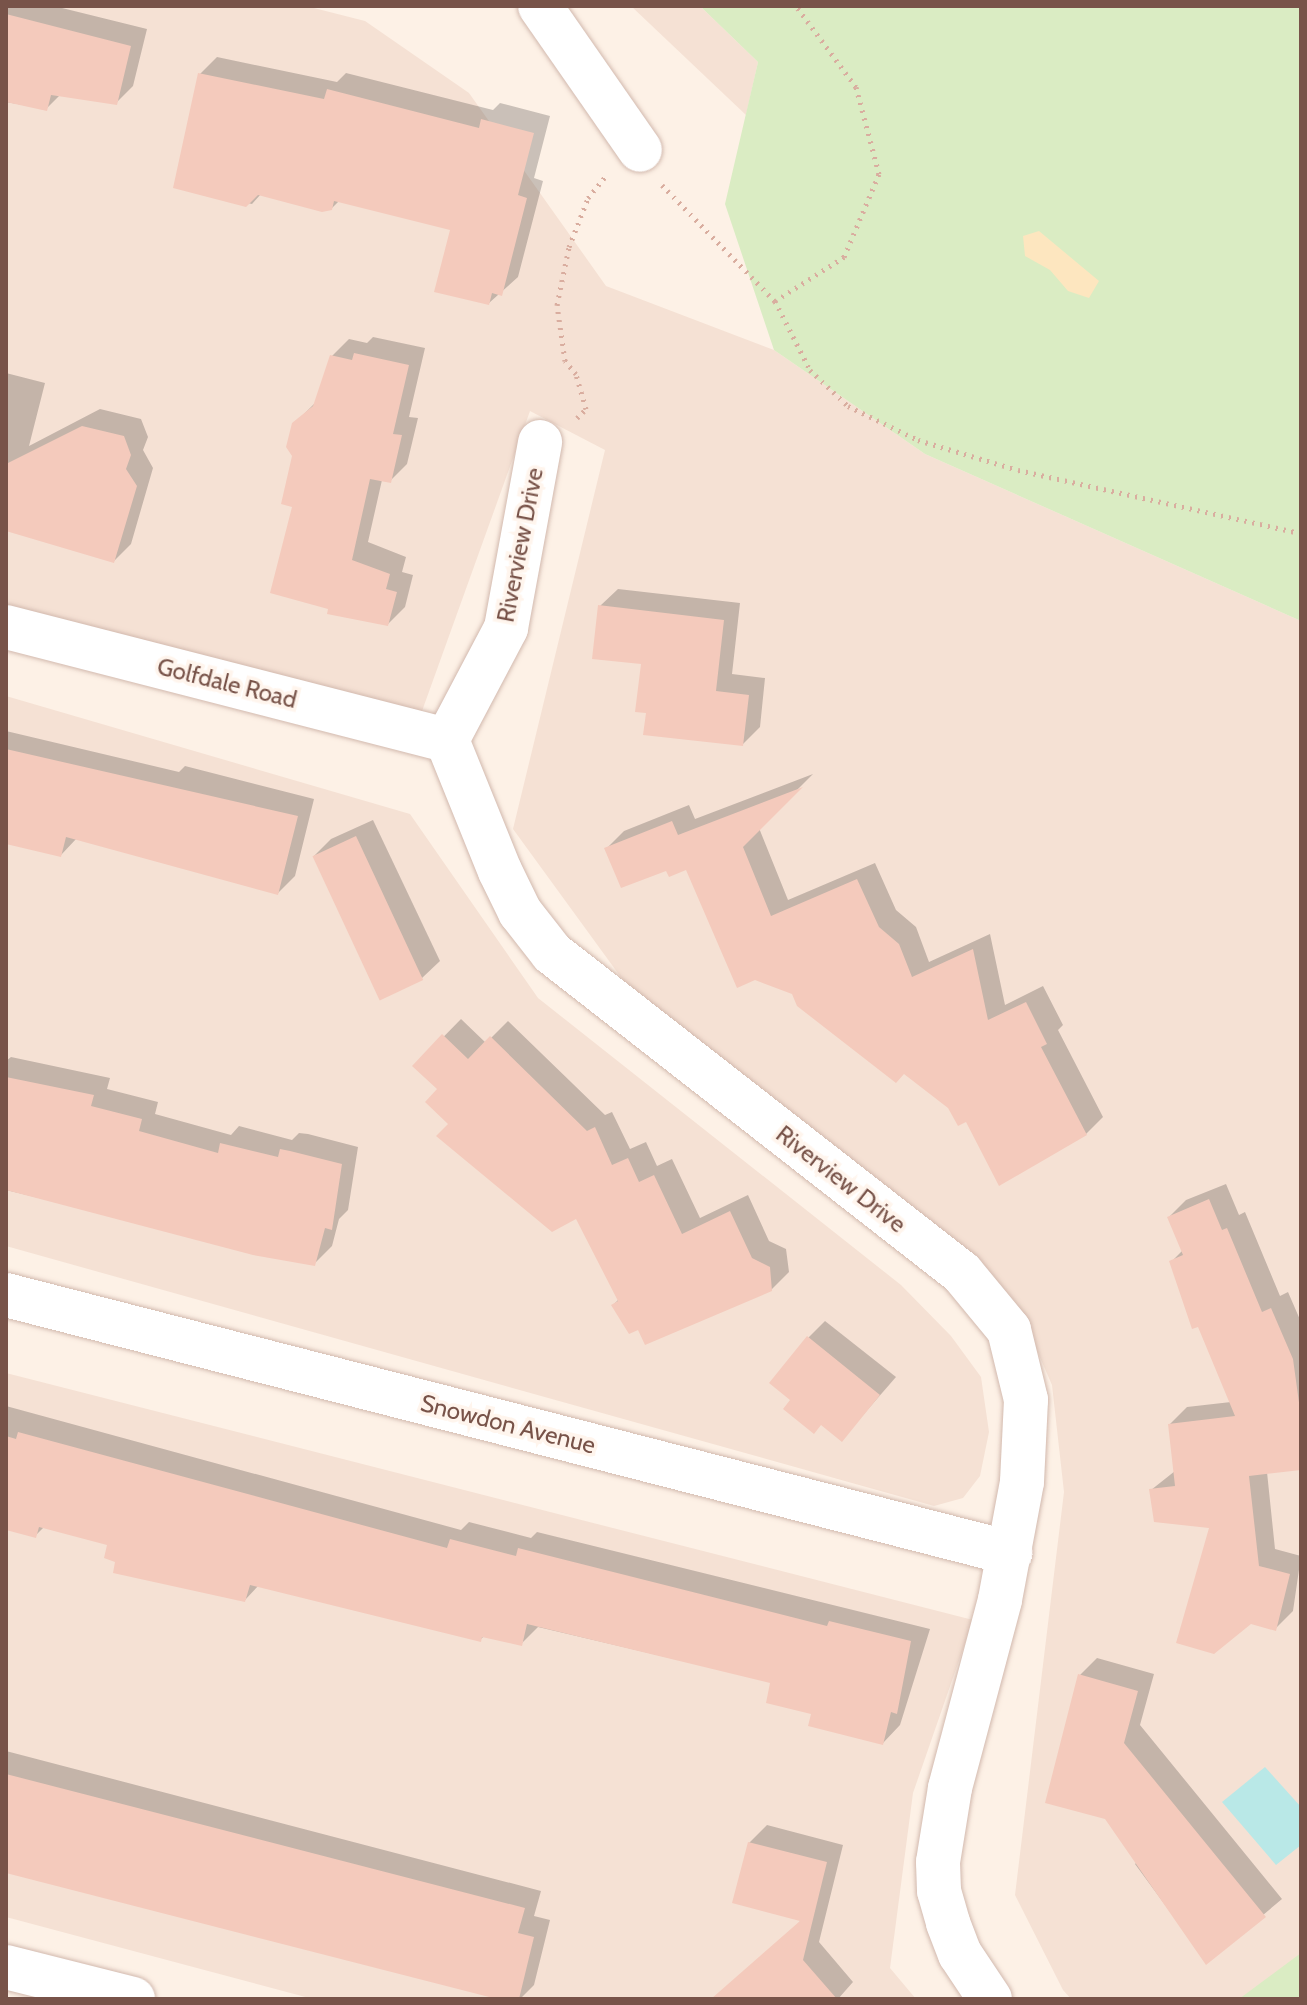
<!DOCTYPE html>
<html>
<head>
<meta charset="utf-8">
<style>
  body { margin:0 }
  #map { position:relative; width:1307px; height:2005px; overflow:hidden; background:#fdf1e6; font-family:Cabin,sans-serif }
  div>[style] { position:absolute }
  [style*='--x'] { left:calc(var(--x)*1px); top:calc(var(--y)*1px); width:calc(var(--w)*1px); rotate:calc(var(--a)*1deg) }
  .residential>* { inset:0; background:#f5e1d4 }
  .green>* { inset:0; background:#daecc3 }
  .sand>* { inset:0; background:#fde6bf }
  .water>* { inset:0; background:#b9e8e7 }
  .shadow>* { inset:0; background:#0003 }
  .building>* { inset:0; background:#f4cabc; transform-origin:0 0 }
  .path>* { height:5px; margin-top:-2.5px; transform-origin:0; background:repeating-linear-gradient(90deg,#d9ad9f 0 2px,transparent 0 8px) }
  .roads { filter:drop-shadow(0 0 2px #d2b9ae) drop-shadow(0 0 2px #d2b9ae) }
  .minor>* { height:44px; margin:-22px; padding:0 22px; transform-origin:22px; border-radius:22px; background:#fff }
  span { translate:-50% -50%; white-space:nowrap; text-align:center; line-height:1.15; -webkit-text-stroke:7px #fff5ed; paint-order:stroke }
  .street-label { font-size:24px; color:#785349 }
  .frame { position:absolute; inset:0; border:8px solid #785349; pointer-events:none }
</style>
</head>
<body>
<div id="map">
  <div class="residential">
    <div style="clip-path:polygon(6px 6px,306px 6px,365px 21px,469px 93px,606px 286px,774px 350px,925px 454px,1301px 621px,1301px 1999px,1071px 1999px,1063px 1990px,1015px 1895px,1064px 1492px,1052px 1385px,1032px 1339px,636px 998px,513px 829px,605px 450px,530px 411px,413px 736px,6px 625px)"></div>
    <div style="clip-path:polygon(631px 6px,700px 6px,758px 62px,746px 115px)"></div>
    <div style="clip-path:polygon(6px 696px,410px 814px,538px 998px,901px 1285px,951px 1336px,981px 1377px,989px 1432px,980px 1476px,963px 1498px,934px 1506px,6px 1246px)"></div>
    <div style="clip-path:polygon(6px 1373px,973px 1620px,913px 1793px,890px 1968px,916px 1999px,313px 1999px,6px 1917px)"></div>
  </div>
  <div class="green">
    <div style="clip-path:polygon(700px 6px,1301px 6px,1301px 621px,925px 454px,774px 350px,725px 204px,758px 62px)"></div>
    <div style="clip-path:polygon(1301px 1953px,1301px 1999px,1239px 1999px)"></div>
  </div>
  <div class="sand">
    <div style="clip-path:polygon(1039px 231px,1099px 281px,1089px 298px,1068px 291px,1050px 270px,1025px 256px,1023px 236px)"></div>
  </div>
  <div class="water">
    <div style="clip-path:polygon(1265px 1767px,1301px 1807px,1301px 1845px,1276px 1865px,1222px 1802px)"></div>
  </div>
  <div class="shadow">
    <div style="clip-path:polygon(6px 6px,54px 6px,147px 29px,133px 86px,116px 103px,61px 94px,46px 109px,6px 102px)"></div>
    <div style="clip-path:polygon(217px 57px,337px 82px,346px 73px,493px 110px,500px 103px,550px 116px,534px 178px,543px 181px,518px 277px,489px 303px,452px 228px,340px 200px,331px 209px,261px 194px,252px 204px,175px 187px,200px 74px)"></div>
    <div style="clip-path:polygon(373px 337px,425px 348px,409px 417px,418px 418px,407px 464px,390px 481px,382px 480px,368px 542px,406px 557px,402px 572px,413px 575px,405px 607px,388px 624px,294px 505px,294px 424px,316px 402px,332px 356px,349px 339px,367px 343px)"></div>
    <div style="clip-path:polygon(6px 373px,45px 383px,29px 446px,100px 409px,141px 419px,148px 437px,143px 450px,153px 468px,131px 544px,114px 561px,6px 530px)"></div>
    <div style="clip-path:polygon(618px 589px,740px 603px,732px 674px,765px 678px,760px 727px,743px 744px,648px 711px,643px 662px,600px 606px)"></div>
    <div style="clip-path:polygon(6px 731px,179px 772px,185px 766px,314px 799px,295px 876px,278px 893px,77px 838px,61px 855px,6px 842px)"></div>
    <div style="clip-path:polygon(813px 774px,759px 828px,788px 900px,875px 863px,896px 910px,916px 927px,929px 962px,990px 934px,1005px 1005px,1043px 986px,1063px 1025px,1058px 1030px,1103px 1117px,1086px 1134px,967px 1119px,793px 993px,687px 867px,667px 868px,607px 848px,624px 831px,689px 805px,695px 819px)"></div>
    <div style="clip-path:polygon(373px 820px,440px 961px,422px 978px,314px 856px,331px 839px)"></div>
    <div style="clip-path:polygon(461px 1019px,486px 1043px,508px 1021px,605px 1115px,612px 1112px,630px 1149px,646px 1142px,657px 1166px,672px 1159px,700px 1218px,748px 1195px,769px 1241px,786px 1249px,789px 1272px,771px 1290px,639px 1328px,613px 1305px,619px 1299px,577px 1216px,451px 1124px,440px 1089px,415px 1066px)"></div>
    <div style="clip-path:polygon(11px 1057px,110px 1078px,107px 1089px,158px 1102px,155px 1114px,231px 1135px,239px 1126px,292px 1140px,299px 1133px,308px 1134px,358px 1147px,348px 1210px,339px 1219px,332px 1246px,314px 1264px,6px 1190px,6px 1061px)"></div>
    <div style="clip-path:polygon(1226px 1184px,1239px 1215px,1245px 1212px,1280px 1296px,1288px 1292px,1301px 1322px,1301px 1468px,1267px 1472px,1275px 1549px,1301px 1556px,1293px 1611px,1275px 1629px,1211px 1526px,1151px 1490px,1175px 1471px,1170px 1424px,1187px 1407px,1231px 1402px,1171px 1262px,1183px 1250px,1169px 1217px,1186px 1200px)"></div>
    <div style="clip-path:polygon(825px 1321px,896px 1377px,842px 1439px,793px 1400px,808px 1338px)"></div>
    <div style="clip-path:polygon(6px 1406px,461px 1530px,469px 1522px,531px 1538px,537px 1532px,930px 1629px,900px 1725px,883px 1743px,814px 1712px,773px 1682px,538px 1627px,521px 1644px,485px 1635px,480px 1640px,259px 1585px,245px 1600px,118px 1560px,110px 1544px,44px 1527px,35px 1536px,6px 1529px)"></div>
    <div style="clip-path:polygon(1097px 1658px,1154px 1674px,1140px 1725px,1282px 1899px,1207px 1962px,1135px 1864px,1139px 1860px,1080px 1675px)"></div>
    <div style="clip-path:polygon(6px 1751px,541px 1891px,534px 1916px,550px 1920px,534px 1985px,520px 1999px,505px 1999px,6px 1871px)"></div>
    <div style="clip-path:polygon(767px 1825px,843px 1845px,819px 1942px,853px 1982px,838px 1999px,734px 1999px,802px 1919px,749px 1843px)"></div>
  </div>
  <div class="building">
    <div style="clip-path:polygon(6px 14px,131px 46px,117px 105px,51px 95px,47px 111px,6px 102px)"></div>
    <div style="clip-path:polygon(198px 73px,324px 99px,327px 89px,479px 128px,481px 119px,534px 133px,518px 195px,527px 198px,502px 296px,492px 293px,489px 305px,434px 292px,450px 230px,334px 201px,332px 210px,322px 212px,258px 195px,246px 207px,173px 188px)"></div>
    <div style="clip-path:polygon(354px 353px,409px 365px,393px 434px,402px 435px,391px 483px,370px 479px,352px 560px,390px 574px,386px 589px,397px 592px,388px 626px,327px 614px,328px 609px,270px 593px,292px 507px,281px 504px,292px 456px,286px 447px,292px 423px,313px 406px,330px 355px,352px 360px)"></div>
    <div style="clip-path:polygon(82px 426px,124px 436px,131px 455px,126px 469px,137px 486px,114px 563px,6px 531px,6px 464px)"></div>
    <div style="clip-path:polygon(598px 605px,724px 620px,716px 691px,749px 695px,743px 746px,643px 735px,646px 713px,635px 712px,641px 664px,592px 659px)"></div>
    <div style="clip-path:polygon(6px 749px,298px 816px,278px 895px,66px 837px,61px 857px,6px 844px)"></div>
    <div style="clip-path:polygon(803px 787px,743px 847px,771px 916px,857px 879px,879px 927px,899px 944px,912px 977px,973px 949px,988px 1020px,1026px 1002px,1047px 1044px,1041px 1047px,1087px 1135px,999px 1186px,966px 1122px,958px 1126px,948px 1108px,904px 1074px,896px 1083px,797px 1006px,792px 994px,755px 980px,737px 988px,686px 870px,669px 877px,666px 871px,621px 888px,604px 848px,672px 821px,678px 835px)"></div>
    <div style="left:356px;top:836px;width:159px;height:48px;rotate:65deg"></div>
    <div style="clip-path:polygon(442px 1034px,468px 1059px,490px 1036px,587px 1131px,595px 1127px,612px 1165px,628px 1158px,639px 1182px,654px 1175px,682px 1234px,730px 1211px,752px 1258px,770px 1267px,772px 1291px,645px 1345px,638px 1330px,629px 1334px,611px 1305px,618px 1301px,576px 1219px,552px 1232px,436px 1136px,448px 1124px,425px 1102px,437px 1089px,412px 1066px)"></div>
    <div style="clip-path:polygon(6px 1077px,94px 1095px,91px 1106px,142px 1119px,139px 1131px,218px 1153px,220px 1143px,278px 1157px,280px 1149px,290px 1151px,342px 1164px,332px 1230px,325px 1228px,315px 1266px,253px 1255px,6px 1190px)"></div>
    <div style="clip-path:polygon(1209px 1199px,1222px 1230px,1227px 1228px,1262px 1312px,1271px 1308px,1293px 1359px,1301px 1417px,1301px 1470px,1249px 1476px,1259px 1566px,1290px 1574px,1276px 1631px,1251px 1624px,1214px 1654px,1176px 1643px,1209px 1528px,1154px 1522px,1149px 1489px,1175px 1486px,1168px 1424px,1235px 1416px,1198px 1327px,1192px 1329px,1169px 1261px,1183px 1255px,1167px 1217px)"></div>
    <div style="clip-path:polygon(807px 1336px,880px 1395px,842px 1442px,821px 1425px,814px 1434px,783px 1409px,790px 1400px,769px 1383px)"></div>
    <div style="clip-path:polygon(18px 1432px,447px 1548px,450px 1539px,516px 1556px,518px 1548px,827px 1626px,829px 1621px,911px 1641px,897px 1714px,891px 1712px,883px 1745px,808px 1726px,811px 1714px,766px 1703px,770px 1683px,527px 1624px,522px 1646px,482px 1637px,481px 1642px,250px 1585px,245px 1602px,113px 1573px,115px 1562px,104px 1558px,107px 1545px,39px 1527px,36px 1538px,6px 1530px,6px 1436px,16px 1439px)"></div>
    <div style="clip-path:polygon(1078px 1674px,1138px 1691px,1124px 1743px,1266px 1917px,1206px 1965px,1105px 1819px,1045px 1803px)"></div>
    <div style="clip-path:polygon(6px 1774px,525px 1908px,518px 1933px,534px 1937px,519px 1999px,497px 1999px,6px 1873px)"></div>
    <div style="clip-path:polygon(748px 1842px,827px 1862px,803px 1960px,837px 1999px,711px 1999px,800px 1921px,732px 1903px)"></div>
  </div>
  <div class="path">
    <div style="--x:662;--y:185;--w:162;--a:45.8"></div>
    <div style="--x:775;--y:301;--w:77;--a:63.1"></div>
    <div style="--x:810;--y:370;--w:52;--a:43.5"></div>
    <div style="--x:848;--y:406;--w:78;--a:25.9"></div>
    <div style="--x:918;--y:440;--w:104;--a:16.7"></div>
    <div style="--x:1018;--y:470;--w:290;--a:12.6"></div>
    <div style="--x:775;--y:301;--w:82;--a:-32.5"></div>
    <div style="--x:844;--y:257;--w:90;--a:-67.1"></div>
    <div style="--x:879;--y:174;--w:90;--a:-104.8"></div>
    <div style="--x:856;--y:87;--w:101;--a:-126.5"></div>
    <div style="--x:577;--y:418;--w:13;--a:-45"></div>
    <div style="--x:586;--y:409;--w:36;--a:-106"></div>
    <div style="--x:576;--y:374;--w:17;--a:-130"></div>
    <div style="--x:565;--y:361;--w:57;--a:-98.1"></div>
    <div style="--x:557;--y:305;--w:59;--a:-78.3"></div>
    <div style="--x:569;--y:247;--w:53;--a:-68.8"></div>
    <div style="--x:588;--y:198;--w:27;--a:-51"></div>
  </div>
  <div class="roads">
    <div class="minor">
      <div style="--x:540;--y:6;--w:175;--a:55.2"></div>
      <div style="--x:6;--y:627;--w:455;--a:14.4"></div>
      <div style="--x:447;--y:740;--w:141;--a:68"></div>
      <div style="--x:500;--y:871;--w:46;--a:64"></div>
      <div style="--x:520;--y:912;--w:52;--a:52"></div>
      <div style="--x:552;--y:953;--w:520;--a:37.97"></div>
      <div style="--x:962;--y:1273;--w:74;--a:50.5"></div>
      <div style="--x:1009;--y:1330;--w:72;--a:76.3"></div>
      <div style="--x:1026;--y:1400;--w:82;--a:92.8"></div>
      <div style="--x:1022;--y:1482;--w:120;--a:100.6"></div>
      <div style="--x:1000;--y:1600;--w:195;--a:104.9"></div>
      <div style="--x:950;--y:1788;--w:75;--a:99.2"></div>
      <div style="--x:938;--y:1862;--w:29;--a:88"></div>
      <div style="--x:939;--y:1891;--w:33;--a:74"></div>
      <div style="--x:948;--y:1923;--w:33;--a:69"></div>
      <div style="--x:960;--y:1954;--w:54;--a:56.3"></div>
      <div style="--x:447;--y:740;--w:127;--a:-62.2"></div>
      <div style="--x:506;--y:628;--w:189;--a:-79.6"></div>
      <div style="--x:6;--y:1295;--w:1037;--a:14.41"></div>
      <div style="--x:6;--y:1967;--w:131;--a:14.1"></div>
    </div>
  </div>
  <div class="street-label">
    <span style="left:520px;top:545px;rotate:-79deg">Riverview Drive</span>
    <span style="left:227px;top:683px;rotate:14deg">Golfdale Road</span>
    <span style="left:841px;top:1179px;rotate:38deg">Riverview Drive</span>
    <span style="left:508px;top:1424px;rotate:14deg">Snowdon Avenue</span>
  </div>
  <div class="frame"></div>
</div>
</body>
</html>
